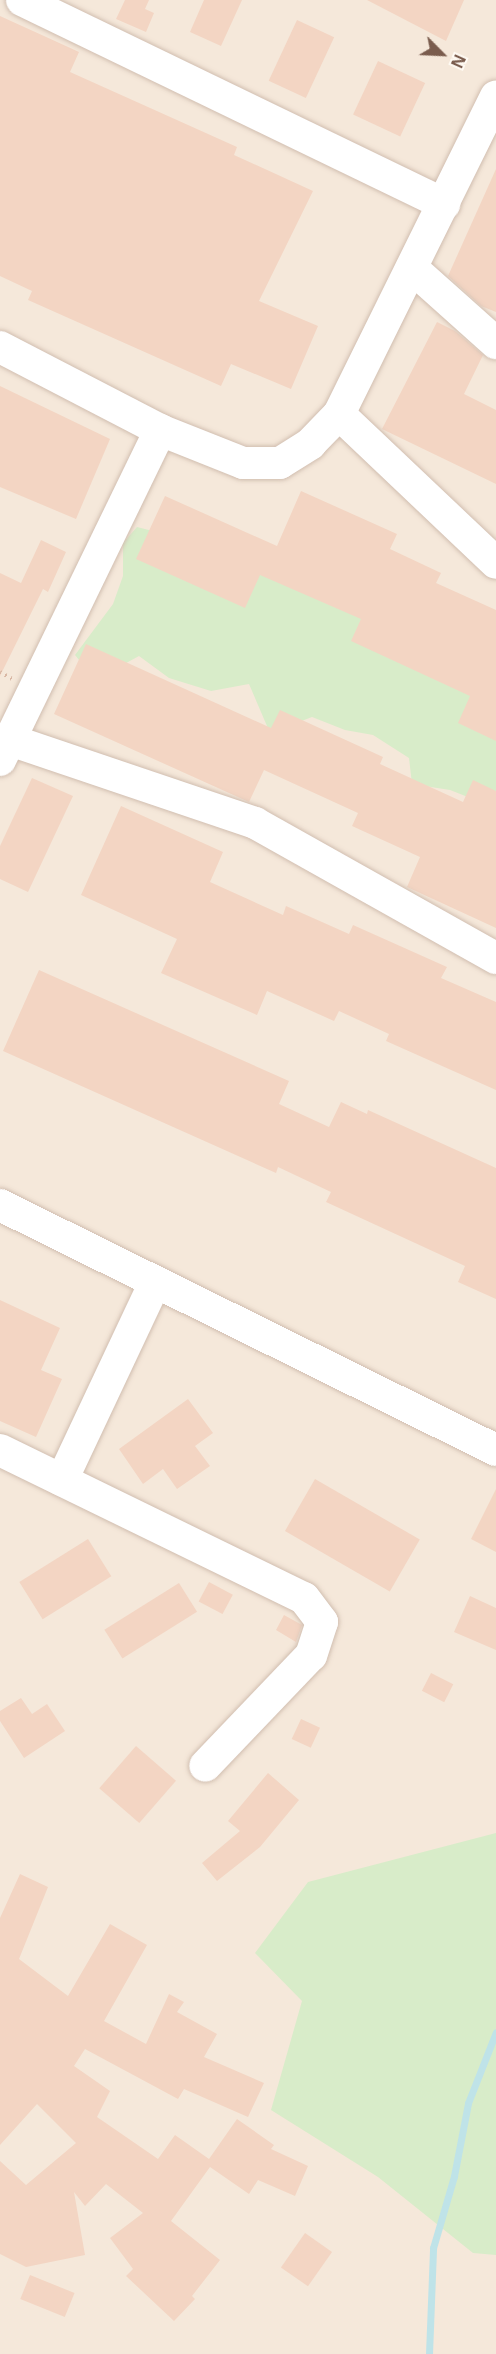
<!DOCTYPE html>
<html>
<head>
<meta charset="utf-8">
<style>
  body { margin:0 }
  #map { position:relative; width:496px; height:2354px; overflow:hidden; background:#fdf6ec; font-family:"Noto Sans",sans-serif }
  div>[style] { position:absolute }
  [style*='--x'] { left:calc(var(--x)*1px); top:calc(var(--y)*1px); width:calc(var(--w)*1px); rotate:calc(var(--a)*1deg) }
  .residential>* { inset:0; background:#f5e8da; transform-origin:0 0 }
  .green>* { inset:0; background:#d8ecc9 }
  .stream>* { height:7px; margin:-3.5px; padding:0 3.5px; transform-origin:3.5px; border-radius:3.5px; background:#bfe3e8 }
  .building>* { inset:0; background:#f3d5c3; transform-origin:0 0 }
  .path>* { height:4px; margin-top:-2px; transform-origin:0; background:repeating-linear-gradient(90deg,#d9b8a5 0 1.5px,transparent 0 6px) }
  .roads { filter:drop-shadow(0 0 2px #d1beb0) drop-shadow(0 0 2px #d1beb0) }
  .minor>* { height:32px; margin:-16px; padding:0 16px; transform-origin:16px; border-radius:16px; background:#fff }
  span { translate:-50% -50%; white-space:nowrap; text-align:center; line-height:1.15; -webkit-text-stroke:6px #fffaf3; paint-order:stroke }
  .north { position:absolute; left:412px; top:24px; width:60px; height:60px; -webkit-text-stroke:4px #fffaf3; paint-order:stroke; rotate:114deg; font-size:16px; font-weight:700; line-height:24px; text-align:center; color:#7a5c4d }
  .north::after { content:''; display:block; margin:auto; width:21px; height:27px; background:#7a5c4d; clip-path:polygon(50% 0,100% 100%,50% 72%,0 100%) }
</style>
</head>
<body>
<div id="map">
  <div class="residential">
    <div style="left:0;top:0;width:496px;height:2354px"></div>
  </div>
  <div class="green">
    <div style="clip-path:polygon(137px 527px,220px 548px,496px 658px,496px 808px,450px 790px,412px 784px,409px 758px,373px 735px,345px 730px,312px 717px,270px 733px,249px 684px,211px 691px,169px 678px,139px 656px,95px 680px,75px 655px,113px 604px,123px 576px,123px 543px)"></div>
    <div style="clip-path:polygon(496px 1833px,496px 2255px,473px 2253px,378px 2177px,271px 2110px,302px 2001px,255px 1953px,308px 1882px)"></div>
  </div>
  <div class="stream">
    <div style="--x:429;--y:2354;--w:106;--a:-87.8"></div>
    <div style="--x:433;--y:2248;--w:75;--a:-73.7"></div>
    <div style="--x:454;--y:2176;--w:74;--a:-79.1"></div>
    <div style="--x:468;--y:2103;--w:76;--a:-68.5"></div>
  </div>
  <div class="building">
    <div style="clip-path:polygon(125px 0,149px 0,145px 9px,154px 13px,146px 32px,116px 19px)"></div>
    <div style="clip-path:polygon(204px 0,242px 0,221px 46px,190px 32px)"></div>
    <div style="clip-path:polygon(367px 0,464px 0,446px 41px)"></div>
    <div style="clip-path:polygon(0 16px,79px 52px,70px 72px,237px 147px,234px 155px,313px 191px,259px 301px,318px 326px,291px 389px,231px 364px,221px 386px,28px 300px,32px 291px,0 276px)"></div>
    <div style="left:297px;top:20px;width:41px;height:67px;rotate:25deg"></div>
    <div style="left:378px;top:61px;width:52px;height:59px;rotate:25deg"></div>
    <div style="clip-path:polygon(496px 169px,496px 312px,481px 306px,448px 276px)"></div>
    <div style="clip-path:polygon(437px 322px,455px 331px,483px 355px,464px 394px,496px 410px,496px 484px,382px 429px)"></div>
    <div style="clip-path:polygon(0 386px,110px 439px,76px 519px,0 487px)"></div>
    <div style="clip-path:polygon(301px 491px,397px 534px,390px 549px,441px 573px,436px 583px,496px 610px,496px 741px,458px 723px,470px 696px,351px 641px,361px 619px,260px 575px,245px 608px,136px 559px,165px 496px,277px 546px)"></div>
    <div style="clip-path:polygon(41px 540px,66px 552px,48px 592px,43px 589px,0 676px,0 573px,21px 583px)"></div>
    <div style="clip-path:polygon(86px 644px,271px 728px,280px 710px,383px 757px,380px 764px,463px 802px,473px 780px,496px 791px,496px 928px,407px 887px,420px 857px,352px 826px,358px 813px,264px 770px,249px 802px,54px 714px)"></div>
    <div style="clip-path:polygon(32px 778px,73px 796px,28px 892px,0 879px,0 846px)"></div>
    <div style="clip-path:polygon(121px 806px,223px 852px,210px 882px,283px 915px,286px 906px,349px 934px,353px 925px,447px 967px,441px 978px,496px 1002px,496px 1090px,386px 1041px,389px 1034px,339px 1011px,334px 1021px,267px 991px,257px 1015px,161px 973px,177px 939px,81px 895px)"></div>
    <div style="clip-path:polygon(39px 970px,289px 1081px,279px 1104px,329px 1127px,341px 1102px,367px 1114px,368px 1110px,496px 1168px,496px 1299px,458px 1282px,465px 1266px,326px 1202px,331px 1192px,278px 1167px,276px 1173px,3px 1051px)"></div>
    <div style="clip-path:polygon(0 1300px,60px 1328px,41px 1370px,62px 1379px,36px 1437px,0 1421px)"></div>
    <div style="clip-path:polygon(188px 1399px,213px 1433px,195px 1446px,210px 1466px,177px 1489px,163px 1469px,143px 1484px,119px 1449px)"></div>
    <div style="left:315px;top:1479px;width:121px;height:60px;rotate:30deg"></div>
    <div style="clip-path:polygon(496px 1489px,496px 1552px,471px 1539px)"></div>
    <div style="left:88px;top:1539px;width:44px;height:81px;rotate:58deg"></div>
    <div style="left:209px;top:1582px;width:27px;height:22px;rotate:28deg"></div>
    <div style="left:179px;top:1583px;width:34px;height:88px;rotate:58deg"></div>
    <div style="clip-path:polygon(470px 1596px,496px 1608px,496px 1650px,454px 1632px)"></div>
    <div style="clip-path:polygon(284px 1615px,302px 1625px,296px 1642px,276px 1630px)"></div>
    <div style="left:431px;top:1673px;width:25px;height:20px;rotate:27deg"></div>
    <div style="clip-path:polygon(21px 1698px,32px 1714px,47px 1704px,65px 1731px,24px 1758px,0 1721px,0 1711px)"></div>
    <div style="left:301px;top:1719px;width:21px;height:22px;rotate:25deg"></div>
    <div style="left:136px;top:1746px;width:53px;height:56px;rotate:41deg"></div>
    <div style="clip-path:polygon(268px 1773px,299px 1800px,260px 1847px,217px 1881px,202px 1863px,240px 1831px,228px 1821px)"></div>
    <div style="clip-path:polygon(20px 1874px,48px 1887px,19px 1959px,68px 1996px,110px 1924px,147px 1945px,104px 2021px,146px 2044px,169px 1994px,184px 2002px,177px 2012px,217px 2034px,204px 2057px,264px 2083px,248px 2117px,184px 2089px,178px 2099px,85px 2049px,74px 2066px,110px 2091px,97px 2117px,158px 2159px,175px 2135px,209px 2159px,237px 2119px,274px 2145px,271px 2149px,308px 2166px,295px 2196px,258px 2180px,249px 2194px,210px 2167px,171px 2221px,220px 2260px,192px 2296px,195px 2299px,174px 2321px,126px 2276px,133px 2269px,110px 2238px,143px 2213px,106px 2184px,85px 2206px,74px 2192px,85px 2255px,26px 2267px,0 2254px,0 2161px,26px 2185px,76px 2143px,37px 2104px,0 2145px,0 1918px)"></div>
    <div style="left:305px;top:2233px;width:33px;height:42px;rotate:35deg"></div>
    <div style="left:30px;top:2275px;width:48px;height:26px;rotate:22deg"></div>
  </div>
  <div class="path">
    <div style="--x:0;--y:672;--w:14;--a:30"></div>
  </div>
  <div class="roads">
    <div class="minor">
      <div style="--x:22;--y:0;--w:469;--a:25.8"></div>
      <div style="--x:412;--y:268;--w:113;--a:41.8"></div>
      <div style="--x:0;--y:347;--w:180;--a:27.4"></div>
      <div style="--x:160;--y:430;--w:89;--a:21.7"></div>
      <div style="--x:243;--y:463;--w:37;--a:0"></div>
      <div style="--x:280;--y:463;--w:36;--a:-32"></div>
      <div style="--x:310;--y:444;--w:42;--a:-46"></div>
      <div style="--x:339;--y:414;--w:354;--a:-63.7"></div>
      <div style="--x:339;--y:414;--w:216;--a:43.5"></div>
      <div style="--x:10;--y:740;--w:259;--a:18.7"></div>
      <div style="--x:255;--y:823;--w:276;--a:29.3"></div>
      <div style="--x:0;--y:760;--w:367;--a:-64.1"></div>
      <div style="--x:0;--y:1205;--w:553;--a:26.29"></div>
      <div style="--x:0;--y:1450;--w:338;--a:26"></div>
      <div style="--x:304;--y:1598;--w:30;--a:53"></div>
      <div style="--x:322;--y:1622;--w:35;--a:108"></div>
      <div style="--x:311;--y:1655;--w:153;--a:133.7"></div>
      <div style="--x:62;--y:1480;--w:219;--a:-64.8"></div>
    </div>
  </div>
  <div class="north">N</div>
</div>
</body>
</html>
